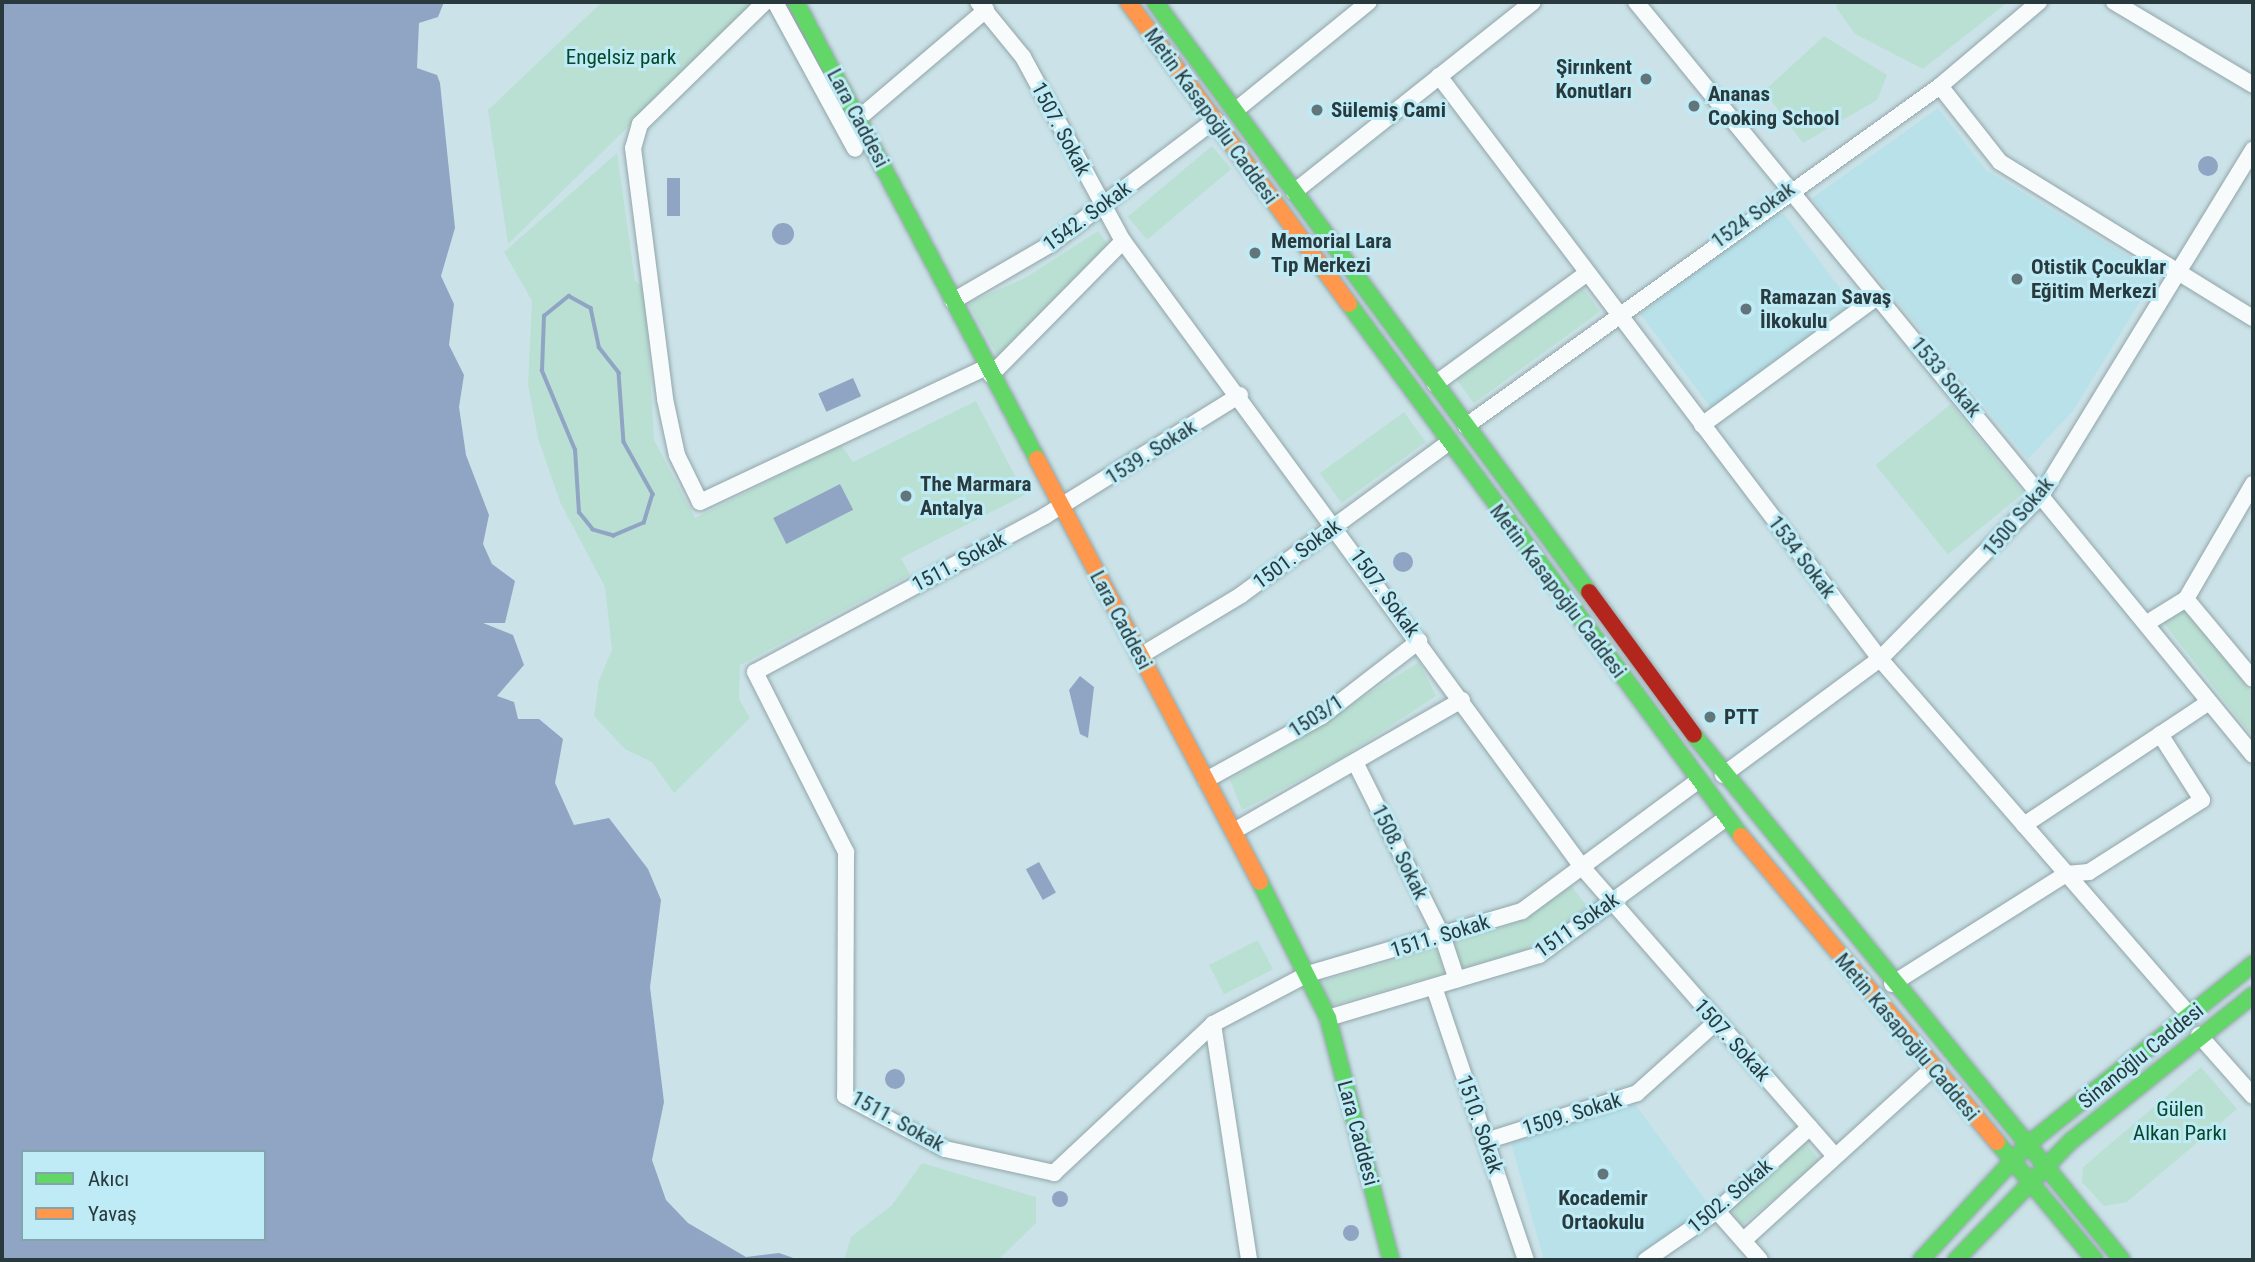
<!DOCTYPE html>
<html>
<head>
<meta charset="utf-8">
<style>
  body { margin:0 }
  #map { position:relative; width:2255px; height:1262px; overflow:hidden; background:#cbe3e8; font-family:"Roboto Condensed",sans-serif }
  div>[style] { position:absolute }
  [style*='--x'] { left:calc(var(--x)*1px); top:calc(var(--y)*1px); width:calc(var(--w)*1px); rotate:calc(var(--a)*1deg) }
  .built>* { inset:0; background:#b8e1ea }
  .green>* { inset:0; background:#bae0d3; transform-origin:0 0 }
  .water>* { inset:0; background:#90a4c4; transform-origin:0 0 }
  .round { border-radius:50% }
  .stream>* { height:3.5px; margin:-1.75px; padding:0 1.75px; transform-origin:1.75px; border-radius:1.75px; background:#90a4c4 }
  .roads { filter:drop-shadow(0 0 2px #92a5a9) drop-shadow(0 0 2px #92a5a9) }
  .street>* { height:16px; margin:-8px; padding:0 8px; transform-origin:8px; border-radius:8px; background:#f7fbfc }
  .fast>* { height:16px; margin:-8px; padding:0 8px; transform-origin:8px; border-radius:8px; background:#63d668 }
  .slow>* { height:16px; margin:-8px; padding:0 8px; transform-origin:8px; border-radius:8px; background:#ff974d }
  .jam>* { height:16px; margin:-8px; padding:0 8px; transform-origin:8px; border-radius:8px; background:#b3261e }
  .dots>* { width:19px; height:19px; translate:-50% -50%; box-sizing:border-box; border:4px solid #beebf5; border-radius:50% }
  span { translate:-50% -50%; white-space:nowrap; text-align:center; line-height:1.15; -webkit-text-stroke:6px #beebf5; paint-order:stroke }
  .park-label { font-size:21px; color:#05482c }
  .poi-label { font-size:21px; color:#283a3e; font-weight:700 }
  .right { translate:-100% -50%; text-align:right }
  .left { translate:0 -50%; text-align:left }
  .street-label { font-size:21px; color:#283a3e }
  .frame { position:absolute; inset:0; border:4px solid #283a3e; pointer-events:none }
  .legend { position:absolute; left:21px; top:1150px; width:245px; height:91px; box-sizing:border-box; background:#beebf5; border:2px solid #82a4ac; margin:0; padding:9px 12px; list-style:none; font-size:21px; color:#283a3e }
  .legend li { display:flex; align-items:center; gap:14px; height:35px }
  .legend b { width:35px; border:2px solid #82a4ac }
</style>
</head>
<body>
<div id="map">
  <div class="built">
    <div style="clip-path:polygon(1938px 108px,1986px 170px,2157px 274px,2073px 411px,2028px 459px,1812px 198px)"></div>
    <div style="clip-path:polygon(1774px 214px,1784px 214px,1852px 304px,1712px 409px,1640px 314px)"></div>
    <div style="clip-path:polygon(1635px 1104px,1709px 1205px,1635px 1260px,1544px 1260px,1511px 1143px)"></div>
  </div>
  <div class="green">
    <div style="clip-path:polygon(602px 2px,756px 2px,508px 244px,488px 110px)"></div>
    <div style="clip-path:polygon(1839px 2px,2008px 2px,1923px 69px,1855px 34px,1836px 7px)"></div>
    <div style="clip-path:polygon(1824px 36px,1887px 75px,1877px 100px,1803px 143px,1764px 91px)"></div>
    <div style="left:1212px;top:146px;width:30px;height:110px;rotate:50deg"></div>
    <div style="clip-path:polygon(617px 153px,635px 281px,645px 289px,654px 440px,695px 518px,841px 445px,853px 462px,976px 401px,1025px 495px,901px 558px,910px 575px,740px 665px,739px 699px,750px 718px,674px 793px,652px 762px,625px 749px,594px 716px,599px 680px,612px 650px,605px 587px,560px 502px,538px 438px,528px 385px,532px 301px,504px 252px)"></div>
    <div style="clip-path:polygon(1098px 231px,1110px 247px,1000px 360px,968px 303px,1025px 278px)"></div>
    <div style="left:1583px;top:288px;width:29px;height:156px;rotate:54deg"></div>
    <div style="left:1951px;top:404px;width:115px;height:97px;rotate:51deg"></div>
    <div style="left:1404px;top:412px;width:37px;height:104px;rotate:54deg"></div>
    <div style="clip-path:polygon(2184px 607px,2253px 695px,2253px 737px,2163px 622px)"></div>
    <div style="clip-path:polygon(1419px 662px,1436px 696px,1343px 757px,1242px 810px,1230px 780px)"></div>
    <div style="clip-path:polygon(1571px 886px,1587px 906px,1561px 926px,1524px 950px,1462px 968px,1454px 943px,1522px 921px)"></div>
    <div style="left:1258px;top:940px;width:33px;height:55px;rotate:63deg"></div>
    <div style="left:1437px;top:948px;width:26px;height:123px;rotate:74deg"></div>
    <div style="clip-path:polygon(2201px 1067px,2237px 1109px,2127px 1202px,2104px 1206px,2082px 1182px,2083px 1167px)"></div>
    <div style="left:1804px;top:1141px;width:26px;height:101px;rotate:51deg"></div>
    <div style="clip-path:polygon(922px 1163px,1036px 1197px,1036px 1223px,998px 1260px,844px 1260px,851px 1237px,892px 1205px)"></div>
  </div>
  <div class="water">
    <div style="clip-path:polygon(evenodd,2px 2px,444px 2px,438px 17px,419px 23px,417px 68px,437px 75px,440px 83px,455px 228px,441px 276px,454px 304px,449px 345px,464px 375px,459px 407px,466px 455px,489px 515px,483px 544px,492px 564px,515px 581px,505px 623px,483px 623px,513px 635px,524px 665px,497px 696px,514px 702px,518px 719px,539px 719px,563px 739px,555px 783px,574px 825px,609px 818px,648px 869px,661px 900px,650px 987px,664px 1102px,652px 1160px,666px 1200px,688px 1223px,746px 1257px,779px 1253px,799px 1260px,2px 1260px,2px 2px,23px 1152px,264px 1152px,264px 1239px,23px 1239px,23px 1152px)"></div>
    <div class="round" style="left:2198px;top:156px;width:20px;height:20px"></div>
    <div style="left:667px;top:178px;width:13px;height:38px"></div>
    <div class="round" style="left:772px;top:223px;width:22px;height:22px"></div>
    <div style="left:853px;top:378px;width:20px;height:38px;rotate:66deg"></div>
    <div style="left:840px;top:484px;width:29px;height:75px;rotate:63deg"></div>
    <div class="round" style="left:1393px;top:552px;width:20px;height:20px"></div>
    <div style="clip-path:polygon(1080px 676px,1094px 687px,1088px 738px,1080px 734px,1069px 690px)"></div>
    <div style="left:1039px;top:862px;width:35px;height:15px;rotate:61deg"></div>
    <div class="round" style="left:885px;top:1069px;width:20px;height:20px"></div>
    <div class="round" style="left:1052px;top:1191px;width:16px;height:16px"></div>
    <div class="round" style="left:1343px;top:1225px;width:16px;height:16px"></div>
  </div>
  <div class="stream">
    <div style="--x:569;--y:296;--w:25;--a:29"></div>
    <div style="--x:591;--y:308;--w:40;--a:78"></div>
    <div style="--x:599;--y:347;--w:33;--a:52"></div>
    <div style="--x:619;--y:373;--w:69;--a:85.9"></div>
    <div style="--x:624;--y:442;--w:60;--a:60.9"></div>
    <div style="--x:653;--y:494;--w:30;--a:107"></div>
    <div style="--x:644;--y:523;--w:33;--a:157"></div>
    <div style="--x:614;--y:536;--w:22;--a:-164"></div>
    <div style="--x:593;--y:530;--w:22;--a:-129"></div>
    <div style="--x:579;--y:513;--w:63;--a:-93.6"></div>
    <div style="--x:575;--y:450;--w:86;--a:-112.7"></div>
    <div style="--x:542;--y:371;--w:55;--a:-87.9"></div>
    <div style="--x:544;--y:316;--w:32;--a:-39"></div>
  </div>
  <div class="roads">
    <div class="street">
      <div style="--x:765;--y:2;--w:175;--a:135.7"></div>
      <div style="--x:640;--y:124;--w:25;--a:106"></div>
      <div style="--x:633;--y:148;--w:253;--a:82.7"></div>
      <div style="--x:665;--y:399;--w:57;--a:77.9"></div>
      <div style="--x:677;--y:455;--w:52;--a:63.9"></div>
      <div style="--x:700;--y:502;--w:317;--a:-25.2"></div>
      <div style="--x:775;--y:2;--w:167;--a:61.4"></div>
      <div style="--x:978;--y:2;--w:71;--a:50.7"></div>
      <div style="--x:1023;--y:57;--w:209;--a:61.5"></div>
      <div style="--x:1123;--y:241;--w:776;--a:53.75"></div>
      <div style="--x:1582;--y:867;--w:381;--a:48.8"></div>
      <div style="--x:1636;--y:2;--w:973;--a:50.67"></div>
      <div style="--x:2114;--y:2;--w:162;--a:30.8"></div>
      <div style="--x:1439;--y:76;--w:731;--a:52.89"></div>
      <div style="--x:1880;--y:659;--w:473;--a:49"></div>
      <div style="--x:1940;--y:86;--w:97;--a:51.7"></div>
      <div style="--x:2000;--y:162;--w:297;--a:31.7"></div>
      <div style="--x:1236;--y:110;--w:171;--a:-39.1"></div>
      <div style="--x:859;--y:118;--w:167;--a:-40.4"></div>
      <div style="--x:1294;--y:192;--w:305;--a:-38.5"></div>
      <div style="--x:953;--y:301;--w:113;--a:-30.2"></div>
      <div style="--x:1051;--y:244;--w:206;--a:-37.1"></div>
      <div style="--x:991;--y:375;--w:188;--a:-45.4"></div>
      <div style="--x:1435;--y:384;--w:188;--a:-36.1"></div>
      <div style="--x:1240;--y:395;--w:229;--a:148.2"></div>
      <div style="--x:1045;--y:516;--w:329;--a:151.7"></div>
      <div style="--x:755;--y:672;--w:202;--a:63.2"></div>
      <div style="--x:846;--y:852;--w:244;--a:90.2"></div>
      <div style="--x:845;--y:1096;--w:113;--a:27.9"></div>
      <div style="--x:945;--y:1149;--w:112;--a:12.4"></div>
      <div style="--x:1054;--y:1173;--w:218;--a:-43.1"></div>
      <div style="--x:1213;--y:1024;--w:107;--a:-27.8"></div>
      <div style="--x:1308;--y:974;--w:223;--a:-16.4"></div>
      <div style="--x:1522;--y:911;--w:219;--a:-36.5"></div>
      <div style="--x:1702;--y:425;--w:218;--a:-36.2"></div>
      <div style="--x:1466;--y:426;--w:583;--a:-35.65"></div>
      <div style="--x:1940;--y:86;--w:130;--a:-40.3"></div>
      <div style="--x:2186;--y:599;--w:104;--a:50.1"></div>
      <div style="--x:2147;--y:623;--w:46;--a:-31.6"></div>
      <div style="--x:2186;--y:599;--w:133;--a:-59.8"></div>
      <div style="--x:1140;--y:656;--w:118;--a:-31.1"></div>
      <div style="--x:1241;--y:595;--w:257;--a:-36.3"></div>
      <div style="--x:1356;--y:764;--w:195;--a:63.4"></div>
      <div style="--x:1443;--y:938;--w:44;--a:71.6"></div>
      <div style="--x:1723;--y:775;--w:195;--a:-36.5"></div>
      <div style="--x:1880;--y:659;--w:231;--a:-45.5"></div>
      <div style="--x:2042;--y:494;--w:404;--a:-58.5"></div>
      <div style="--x:1206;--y:780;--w:132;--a:-28.9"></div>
      <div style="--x:1322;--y:716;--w:123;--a:-37.7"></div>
      <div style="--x:2024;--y:825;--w:222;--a:-33.6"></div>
      <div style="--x:1234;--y:831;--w:263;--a:-29.9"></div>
      <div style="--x:1892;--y:984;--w:206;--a:-32.3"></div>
      <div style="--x:2066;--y:874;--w:23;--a:-5"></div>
      <div style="--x:2089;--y:872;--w:134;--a:-32.5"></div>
      <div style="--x:2202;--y:800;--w:78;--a:-122.5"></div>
      <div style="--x:1434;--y:987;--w:288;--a:71.4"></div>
      <div style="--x:1328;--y:1018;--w:220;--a:-16.6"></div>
      <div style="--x:1539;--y:955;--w:232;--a:-36.2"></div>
      <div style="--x:1213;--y:1024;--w:239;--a:81.3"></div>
      <div style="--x:2199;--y:1035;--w:81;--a:48.5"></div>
      <div style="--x:1486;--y:1141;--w:158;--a:-17.6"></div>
      <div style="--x:1637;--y:1093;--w:106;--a:-41.9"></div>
      <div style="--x:1717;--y:1211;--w:65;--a:48.7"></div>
      <div style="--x:1745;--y:1239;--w:254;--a:-42.3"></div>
      <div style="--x:1646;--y:1260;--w:86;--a:-34.6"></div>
      <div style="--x:1717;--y:1211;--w:125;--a:-42.1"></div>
    </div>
    <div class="fast">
      <div style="--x:796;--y:2;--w:517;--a:62.19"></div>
      <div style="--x:1155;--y:2;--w:732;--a:53.66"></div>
      <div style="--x:1349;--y:304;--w:661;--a:53.62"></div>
      <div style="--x:1694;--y:735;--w:677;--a:50.81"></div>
      <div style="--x:1260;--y:882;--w:152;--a:63.4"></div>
      <div style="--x:1328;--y:1018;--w:250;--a:75.4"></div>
      <div style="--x:1997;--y:1142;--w:153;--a:50.3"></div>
      <div style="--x:1921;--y:1260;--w:156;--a:-47.3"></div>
      <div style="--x:2027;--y:1145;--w:290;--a:-38.7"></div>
      <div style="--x:1956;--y:1260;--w:165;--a:-46"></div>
      <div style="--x:2071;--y:1141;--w:233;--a:-38.7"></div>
    </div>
    <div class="slow">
      <div style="--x:1128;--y:2;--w:374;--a:53.8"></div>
      <div style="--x:1037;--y:459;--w:478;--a:62.2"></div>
      <div style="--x:1741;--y:836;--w:399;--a:50.1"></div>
    </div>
    <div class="jam">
      <div style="--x:1589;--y:592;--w:177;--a:53.7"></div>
    </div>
  </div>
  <div class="dots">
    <div style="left:1646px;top:79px;background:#61757a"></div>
    <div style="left:1694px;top:106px;background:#61757a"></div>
    <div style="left:1317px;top:110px;background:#61757a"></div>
    <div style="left:1255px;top:253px;background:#61757a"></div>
    <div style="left:2017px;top:279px;background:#61757a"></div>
    <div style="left:1746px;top:309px;background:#61757a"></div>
    <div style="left:906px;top:496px;background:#61757a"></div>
    <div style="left:1710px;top:717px;background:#61757a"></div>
    <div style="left:1603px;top:1174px;background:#61757a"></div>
  </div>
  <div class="park-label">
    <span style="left:621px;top:57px">Engelsiz park</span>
    <span style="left:2180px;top:1121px">Gülen<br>Alkan Parkı</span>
  </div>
  <div class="poi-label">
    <span class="right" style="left:1632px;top:79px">Şirınkent<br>Konutları</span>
    <span class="left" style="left:1708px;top:106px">Ananas<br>Cooking School</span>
    <span class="left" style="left:1331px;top:110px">Sülemiş Cami</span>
    <span class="left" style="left:1271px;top:253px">Memorial Lara<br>Tıp Merkezi</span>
    <span class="left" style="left:2031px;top:279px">Otistik Çocuklar<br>Eğitim Merkezi</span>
    <span class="left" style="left:1760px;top:309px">Ramazan Savaş<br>İlkokulu</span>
    <span class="left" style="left:920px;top:496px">The Marmara<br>Antalya</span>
    <span class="left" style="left:1724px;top:717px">PTT</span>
    <span style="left:1603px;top:1210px">Kocademir<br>Ortaokulu</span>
  </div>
  <div class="street-label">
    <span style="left:1211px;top:116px;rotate:54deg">Metin Kasapoğlu Caddesi</span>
    <span style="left:858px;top:118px;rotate:62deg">Lara Caddesi</span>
    <span style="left:1061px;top:129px;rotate:62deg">1507. Sokak</span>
    <span style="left:1753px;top:215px;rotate:-36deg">1524 Sokak</span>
    <span style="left:1087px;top:216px;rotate:-36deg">1542. Sokak</span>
    <span style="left:1946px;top:377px;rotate:50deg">1533 Sokak</span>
    <span style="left:1151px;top:452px;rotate:-32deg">1539. Sokak</span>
    <span style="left:2018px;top:517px;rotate:-50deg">1500 Sokak</span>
    <span style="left:1297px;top:554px;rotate:-36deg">1501. Sokak</span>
    <span style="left:1802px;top:557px;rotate:53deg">1534 Sokak</span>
    <span style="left:959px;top:562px;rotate:-28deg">1511. Sokak</span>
    <span style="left:1558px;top:591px;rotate:53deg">Metin Kasapoğlu Caddesi</span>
    <span style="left:1385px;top:593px;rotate:54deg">1507. Sokak</span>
    <span style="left:1121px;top:620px;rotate:62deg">Lara Caddesi</span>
    <span style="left:1316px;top:716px;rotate:-33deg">1503/1</span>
    <span style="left:1400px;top:852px;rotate:64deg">1508. Sokak</span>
    <span style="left:1577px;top:925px;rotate:-35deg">1511 Sokak</span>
    <span style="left:1440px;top:936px;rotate:-17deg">1511. Sokak</span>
    <span style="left:1907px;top:1037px;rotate:50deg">Metin Kasapoğlu Caddesi</span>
    <span style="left:1732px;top:1040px;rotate:48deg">1507. Sokak</span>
    <span style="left:2141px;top:1056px;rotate:-39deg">Si̇nanoğlu Caddesi</span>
    <span style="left:1572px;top:1114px;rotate:-17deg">1509. Sokak</span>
    <span style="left:898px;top:1121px;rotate:29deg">1511. Sokak</span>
    <span style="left:1480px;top:1124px;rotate:71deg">1510. Sokak</span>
    <span style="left:1358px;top:1133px;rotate:75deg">Lara Caddesi</span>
    <span style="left:1730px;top:1196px;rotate:-40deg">1502. Sokak</span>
  </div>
  <div class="frame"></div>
  <ul class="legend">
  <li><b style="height:9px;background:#63d668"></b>Akıcı</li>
  <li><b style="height:9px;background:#ff974d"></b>Yavaş</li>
  </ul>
</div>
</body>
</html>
